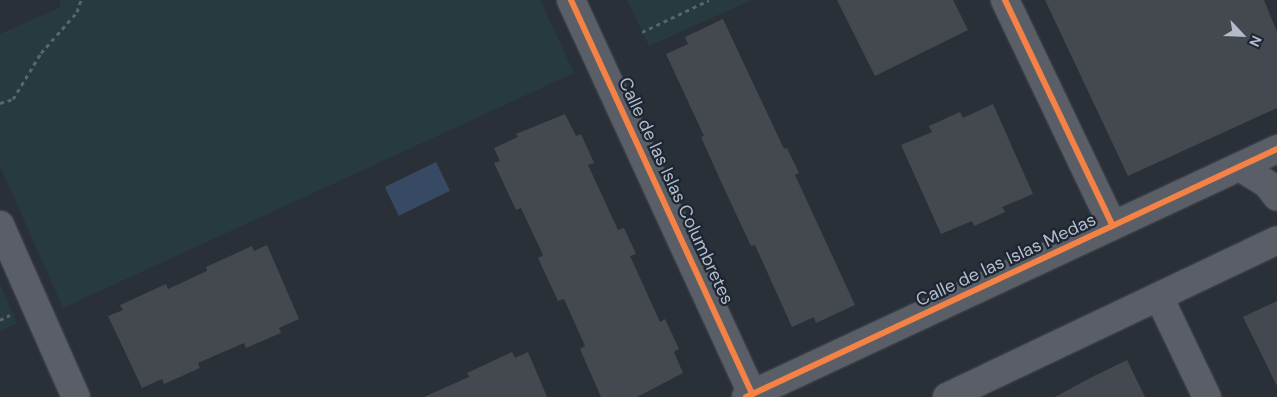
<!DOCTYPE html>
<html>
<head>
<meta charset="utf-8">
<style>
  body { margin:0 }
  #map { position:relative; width:1277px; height:397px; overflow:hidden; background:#2a3038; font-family:"DM Sans",sans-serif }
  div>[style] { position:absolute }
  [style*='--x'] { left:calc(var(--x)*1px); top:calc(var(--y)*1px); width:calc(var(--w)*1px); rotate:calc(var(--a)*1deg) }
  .green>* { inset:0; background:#273a3e }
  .water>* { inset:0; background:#384963; transform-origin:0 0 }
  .building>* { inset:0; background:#444950 }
  .path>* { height:3px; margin-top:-1.5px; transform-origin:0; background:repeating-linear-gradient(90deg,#5d636a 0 4px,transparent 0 8px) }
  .roads { filter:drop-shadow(0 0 1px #484c53) drop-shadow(0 0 1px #484c53) }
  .minor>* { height:28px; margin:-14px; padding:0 14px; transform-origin:14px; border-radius:14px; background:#5a5e66 }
  .tertiary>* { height:28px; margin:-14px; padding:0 14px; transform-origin:14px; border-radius:14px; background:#5a5e66 }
  .cycleway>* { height:6px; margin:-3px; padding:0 3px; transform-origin:3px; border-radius:3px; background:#f48246 }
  span { translate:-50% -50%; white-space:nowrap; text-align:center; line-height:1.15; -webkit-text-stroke:4.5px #1d2633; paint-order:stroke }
  .street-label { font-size:18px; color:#b4bcc9 }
  .north { position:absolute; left:1217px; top:10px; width:50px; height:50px; -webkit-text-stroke:4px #1d2633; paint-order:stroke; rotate:115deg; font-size:14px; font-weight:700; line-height:20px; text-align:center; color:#b4bcc9 }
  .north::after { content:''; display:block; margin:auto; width:18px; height:22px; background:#b4bcc9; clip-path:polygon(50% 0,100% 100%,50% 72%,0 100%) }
</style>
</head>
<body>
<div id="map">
  <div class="green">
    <div style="clip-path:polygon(59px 0,540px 0,574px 73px,63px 308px,0 166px,0 34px,61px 7px)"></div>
    <div style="clip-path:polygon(627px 0,752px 0,649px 46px)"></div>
    <div style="clip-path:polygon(0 284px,17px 323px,0 331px)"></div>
  </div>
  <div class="water">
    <div style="left:436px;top:162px;width:32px;height:57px;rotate:64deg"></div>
  </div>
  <div class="building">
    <div style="clip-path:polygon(837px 0,953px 0,968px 30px,875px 76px)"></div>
    <div style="clip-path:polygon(1045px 0,1264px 0,1277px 32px,1277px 108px,1128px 176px)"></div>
    <div style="clip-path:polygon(723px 19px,784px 149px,787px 148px,799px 173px,795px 175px,855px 305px,816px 323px,814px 317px,792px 327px,755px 245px,751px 246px,722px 184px,701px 137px,704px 136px,666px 54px,688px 44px,685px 37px)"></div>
    <div style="clip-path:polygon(993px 104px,1033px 194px,1002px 207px,1005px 212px,974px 226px,972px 221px,941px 234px,901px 145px,932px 132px,929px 126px,960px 112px,963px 118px)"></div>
    <div style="clip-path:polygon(565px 114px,576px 136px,581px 134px,594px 163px,588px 165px,618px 230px,624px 228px,636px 254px,630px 256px,660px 322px,665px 319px,679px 349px,674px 352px,683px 373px,637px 397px,601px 397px,580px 349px,585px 346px,564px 299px,558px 301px,538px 258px,543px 255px,521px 208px,516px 210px,494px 163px,500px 161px,494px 148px,518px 137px,516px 134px)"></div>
    <div style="clip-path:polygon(267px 245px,299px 319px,279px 328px,281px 333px,246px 348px,244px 343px,198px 363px,200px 368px,164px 384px,162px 379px,142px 388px,108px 316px,123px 310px,120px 305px,166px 284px,168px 289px,207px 271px,206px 267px,252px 246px,254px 251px)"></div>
    <div style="clip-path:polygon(1277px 301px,1277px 386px,1243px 317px)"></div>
    <div style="clip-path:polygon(512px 352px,515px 358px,528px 352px,547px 397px,424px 397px,469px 377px,467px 373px)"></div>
    <div style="clip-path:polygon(1127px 360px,1145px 397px,1055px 397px,1094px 376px)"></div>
  </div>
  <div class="path">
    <div style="--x:642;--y:32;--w:74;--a:-25.5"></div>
    <div style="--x:0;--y:103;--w:14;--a:-17"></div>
    <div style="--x:13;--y:99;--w:54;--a:-58.7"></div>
    <div style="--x:41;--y:53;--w:55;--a:-48.7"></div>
    <div style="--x:77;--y:12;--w:13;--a:-72"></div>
    <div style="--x:0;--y:320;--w:11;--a:-27"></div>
  </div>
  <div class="roads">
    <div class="minor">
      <div style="--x:571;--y:0;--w:434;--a:65.3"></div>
      <div style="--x:1005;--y:0;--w:250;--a:64.5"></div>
      <div style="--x:0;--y:225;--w:188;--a:66.2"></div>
      <div style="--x:1159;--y:297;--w:111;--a:64.4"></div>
    </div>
    <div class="tertiary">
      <div style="--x:1240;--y:167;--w:32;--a:32"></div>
      <div style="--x:1267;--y:184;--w:16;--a:52"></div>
      <div style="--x:746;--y:397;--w:586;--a:-25.03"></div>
      <div style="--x:947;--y:397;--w:365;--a:-25.4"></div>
    </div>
  </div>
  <div class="cycleway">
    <div style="--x:571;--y:0;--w:434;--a:65.3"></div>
    <div style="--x:1005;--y:0;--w:250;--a:64.5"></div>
    <div style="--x:746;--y:397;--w:586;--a:-25.03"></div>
  </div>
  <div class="street-label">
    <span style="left:676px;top:191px;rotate:65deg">Calle de las Islas Columbretes</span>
    <span style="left:1006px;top:260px;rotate:-25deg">Calle de las Islas Medas</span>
  </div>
  <div class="north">N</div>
</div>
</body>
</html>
